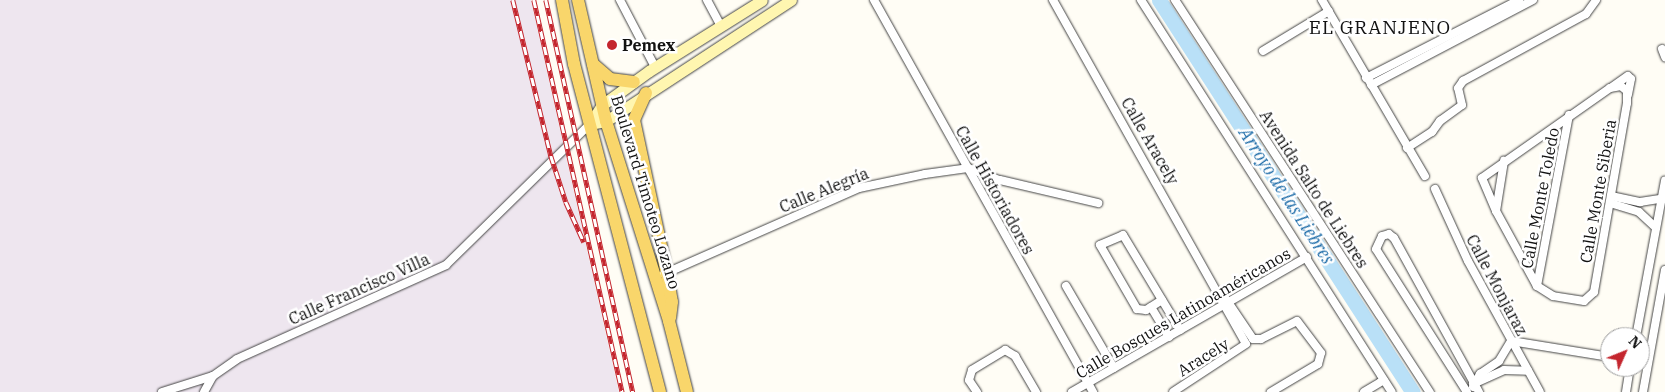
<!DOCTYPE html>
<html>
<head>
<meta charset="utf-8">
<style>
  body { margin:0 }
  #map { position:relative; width:1665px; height:392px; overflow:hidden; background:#fffdf5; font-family:"IBM Plex Serif",serif }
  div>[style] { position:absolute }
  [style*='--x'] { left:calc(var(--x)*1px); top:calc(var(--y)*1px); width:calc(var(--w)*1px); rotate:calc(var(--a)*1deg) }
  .industrial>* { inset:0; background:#eee6ef }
  .river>* { height:15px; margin:-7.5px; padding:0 7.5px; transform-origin:7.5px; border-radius:7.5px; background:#b9e0f7 }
  .roads { filter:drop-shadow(0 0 1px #444) drop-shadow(0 0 1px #444) }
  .street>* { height:8px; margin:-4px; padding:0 4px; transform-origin:4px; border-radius:4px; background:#fff }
  .secondary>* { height:11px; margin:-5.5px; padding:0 5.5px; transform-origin:5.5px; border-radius:5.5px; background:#fff6b0 }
  .primary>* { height:12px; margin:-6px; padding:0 6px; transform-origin:6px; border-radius:6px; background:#f9d66b }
  .rail>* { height:4.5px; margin-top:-2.25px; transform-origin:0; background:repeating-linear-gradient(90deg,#fff 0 8px,#c4262e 0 16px); box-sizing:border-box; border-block:1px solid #c4262e }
  .dots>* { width:14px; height:14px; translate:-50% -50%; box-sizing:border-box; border:2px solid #fff; border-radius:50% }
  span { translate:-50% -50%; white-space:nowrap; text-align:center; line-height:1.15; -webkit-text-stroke:5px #fff; paint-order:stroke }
  .poi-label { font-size:16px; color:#111; font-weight:700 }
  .left { translate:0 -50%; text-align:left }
  .street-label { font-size:16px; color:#111 }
  .water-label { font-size:18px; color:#1768a6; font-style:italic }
  .quarter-label { font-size:19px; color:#111; letter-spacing:1px }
  .north { position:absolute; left:1600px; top:327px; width:50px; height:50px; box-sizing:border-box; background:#fff; border:1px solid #a0a0a0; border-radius:50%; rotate:46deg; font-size:14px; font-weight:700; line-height:20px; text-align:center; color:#111 }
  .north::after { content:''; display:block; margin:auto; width:18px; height:22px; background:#c4262e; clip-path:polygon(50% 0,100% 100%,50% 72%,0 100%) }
</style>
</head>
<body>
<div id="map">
  <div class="industrial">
    <div style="clip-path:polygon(0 0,531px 0,619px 392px,0 392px)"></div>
  </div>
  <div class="river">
    <div style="--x:1159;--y:0;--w:467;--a:57.1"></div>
  </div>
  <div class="roads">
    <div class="street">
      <div style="--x:620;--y:0;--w:76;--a:62.4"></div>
      <div style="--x:707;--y:0;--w:30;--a:62"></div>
      <div style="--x:874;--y:0;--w:449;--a:60.8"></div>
      <div style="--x:1053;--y:0;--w:394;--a:60.7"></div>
      <div style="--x:1246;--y:344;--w:87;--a:146.7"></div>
      <div style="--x:1141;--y:0;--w:465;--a:57.4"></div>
      <div style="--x:1175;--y:0;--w:468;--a:57"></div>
      <div style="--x:1322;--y:0;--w:204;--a:59.7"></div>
      <div style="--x:1662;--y:49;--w:9;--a:69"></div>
      <div style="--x:1263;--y:51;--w:77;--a:-31.2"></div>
      <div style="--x:1366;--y:78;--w:172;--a:-27"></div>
      <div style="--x:1371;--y:85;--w:183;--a:-27.7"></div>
      <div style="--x:1621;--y:86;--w:8;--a:40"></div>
      <div style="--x:1627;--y:91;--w:12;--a:90"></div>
      <div style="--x:1627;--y:103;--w:192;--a:99.9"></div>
      <div style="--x:1594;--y:292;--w:13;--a:138"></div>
      <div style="--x:1584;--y:301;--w:31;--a:-171"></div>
      <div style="--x:1553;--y:296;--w:19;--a:-148"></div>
      <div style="--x:1537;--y:286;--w:85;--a:-118.7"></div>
      <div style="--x:1496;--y:211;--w:36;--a:-113"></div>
      <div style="--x:1482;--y:178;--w:156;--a:-35.1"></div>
      <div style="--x:1610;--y:88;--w:11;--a:-10"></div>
      <div style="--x:1612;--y:87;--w:19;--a:-35"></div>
      <div style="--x:1628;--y:76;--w:4;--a:45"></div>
      <div style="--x:1631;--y:79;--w:16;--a:101"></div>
      <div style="--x:1407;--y:148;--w:30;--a:-33"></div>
      <div style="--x:1432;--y:132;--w:14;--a:-54"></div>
      <div style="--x:1440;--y:121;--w:27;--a:-36"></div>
      <div style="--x:1462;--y:105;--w:17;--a:-103"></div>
      <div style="--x:1458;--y:88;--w:9;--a:-54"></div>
      <div style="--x:1463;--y:81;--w:140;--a:-28.6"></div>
      <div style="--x:1586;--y:14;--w:17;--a:-54"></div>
      <div style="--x:1435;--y:189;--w:79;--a:65.4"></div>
      <div style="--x:1468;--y:261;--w:149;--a:61.2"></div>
      <div style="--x:1611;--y:196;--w:30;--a:12"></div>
      <div style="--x:1640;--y:202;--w:25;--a:-9"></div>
      <div style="--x:1610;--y:203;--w:30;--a:17"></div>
      <div style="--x:1639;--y:212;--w:23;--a:43"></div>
      <div style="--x:1496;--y:211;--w:51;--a:-80.9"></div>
      <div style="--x:664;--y:274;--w:213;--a:-23.8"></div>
      <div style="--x:859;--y:188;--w:67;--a:-12"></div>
      <div style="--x:925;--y:174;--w:43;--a:-7.9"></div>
      <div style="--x:968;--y:168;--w:34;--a:21"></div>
      <div style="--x:1000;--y:180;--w:101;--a:13.2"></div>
      <div style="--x:1066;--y:286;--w:95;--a:59.7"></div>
      <div style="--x:1537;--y:286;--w:174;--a:-79.4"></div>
      <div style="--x:1226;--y:299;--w:48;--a:56"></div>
      <div style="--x:1253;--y:339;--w:8;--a:0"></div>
      <div style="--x:1261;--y:339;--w:40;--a:-26.6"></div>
      <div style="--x:1297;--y:321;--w:40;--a:53"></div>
      <div style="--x:1321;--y:353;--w:11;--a:105"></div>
      <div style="--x:1318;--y:364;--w:55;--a:149.2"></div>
      <div style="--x:1162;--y:300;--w:19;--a:148"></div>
      <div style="--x:1146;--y:310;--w:9;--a:-174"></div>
      <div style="--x:1137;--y:309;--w:74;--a:-120"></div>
      <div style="--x:1100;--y:245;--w:25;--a:-23"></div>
      <div style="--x:1123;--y:235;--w:111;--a:59"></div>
      <div style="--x:1151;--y:307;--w:35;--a:59"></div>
      <div style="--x:1636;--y:337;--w:159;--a:-79.5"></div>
      <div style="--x:1473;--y:384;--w:34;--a:-24"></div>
      <div style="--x:1504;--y:370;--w:24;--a:2"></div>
      <div style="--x:1473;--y:387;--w:15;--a:-62"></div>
      <div style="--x:1480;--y:374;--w:23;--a:-34"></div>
      <div style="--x:1499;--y:361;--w:23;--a:-59"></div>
      <div style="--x:1511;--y:341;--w:100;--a:9.2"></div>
      <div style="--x:162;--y:392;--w:53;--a:-17.4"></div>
      <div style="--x:204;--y:392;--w:18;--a:-61"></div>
      <div style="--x:213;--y:376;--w:29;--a:-35"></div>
      <div style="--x:237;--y:359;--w:229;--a:-24.2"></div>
      <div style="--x:446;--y:265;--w:202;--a:-44.4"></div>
      <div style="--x:977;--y:392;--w:14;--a:-124"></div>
      <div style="--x:969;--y:380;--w:10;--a:-73"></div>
      <div style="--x:972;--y:370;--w:39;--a:-31"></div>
      <div style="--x:1005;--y:350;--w:12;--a:31"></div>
      <div style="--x:1015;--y:356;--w:42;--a:59.7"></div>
      <div style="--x:1072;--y:392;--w:271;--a:-29.9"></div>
      <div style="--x:1364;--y:392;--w:23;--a:-31"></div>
      <div style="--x:1467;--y:392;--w:169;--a:-122.5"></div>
      <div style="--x:1376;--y:249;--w:14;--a:-65"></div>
      <div style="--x:1382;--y:236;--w:7;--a:-16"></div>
      <div style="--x:1389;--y:234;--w:6;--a:39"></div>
      <div style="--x:1394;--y:238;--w:176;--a:61.1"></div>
      <div style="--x:1626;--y:392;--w:25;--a:-81"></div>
      <div style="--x:1643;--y:392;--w:124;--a:-79.8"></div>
    </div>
    <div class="secondary">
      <div style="--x:590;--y:124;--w:16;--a:-11"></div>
      <div style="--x:606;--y:121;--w:221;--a:-33.2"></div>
      <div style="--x:590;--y:124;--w:22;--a:-58"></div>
      <div style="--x:602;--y:105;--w:58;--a:-35.9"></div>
      <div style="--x:649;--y:71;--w:133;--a:-32.1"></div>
    </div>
    <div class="primary">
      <div style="--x:562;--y:0;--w:65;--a:79.4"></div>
      <div style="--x:574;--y:64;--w:339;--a:75.3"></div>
      <div style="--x:578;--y:0;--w:124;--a:77"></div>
      <div style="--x:606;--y:121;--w:210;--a:72.5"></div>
      <div style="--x:669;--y:321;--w:73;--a:75.8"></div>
      <div style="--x:593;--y:64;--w:23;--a:41"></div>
      <div style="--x:610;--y:79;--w:24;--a:7"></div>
      <div style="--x:646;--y:93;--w:30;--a:114"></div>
      <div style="--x:634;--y:120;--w:157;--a:77.9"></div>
      <div style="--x:667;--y:274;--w:28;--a:80"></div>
      <div style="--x:672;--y:302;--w:16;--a:97"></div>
    </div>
  </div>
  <div class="rail">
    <div style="--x:513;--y:0;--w:161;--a:76.3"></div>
    <div style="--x:551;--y:156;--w:48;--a:71.9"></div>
    <div style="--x:566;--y:202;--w:44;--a:65.8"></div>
    <div style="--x:534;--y:0;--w:402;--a:77.3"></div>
    <div style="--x:546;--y:0;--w:402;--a:77.5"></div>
  </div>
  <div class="dots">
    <div style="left:612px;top:45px;background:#c4262e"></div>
  </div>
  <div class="poi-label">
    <span class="left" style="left:622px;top:45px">Pemex</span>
  </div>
  <div class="street-label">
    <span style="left:1150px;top:141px;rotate:60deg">Calle Aracely</span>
    <span style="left:1314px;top:189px;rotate:57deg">Avenida Salto de Liebres</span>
    <span style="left:824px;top:190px;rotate:-22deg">Calle Alegría</span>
    <span style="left:995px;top:190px;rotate:61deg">Calle Historiadores</span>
    <span style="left:1598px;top:191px;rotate:-80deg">Calle Monte Siberia</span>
    <span style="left:646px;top:192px;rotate:73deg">Boulevard Timoteo Lozano</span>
    <span style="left:1540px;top:198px;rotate:-79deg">Calle Monte Toledo</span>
    <span style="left:1497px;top:285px;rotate:62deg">Calle Monjaraz</span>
    <span style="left:359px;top:289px;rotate:-24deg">Calle Francisco Villa</span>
    <span style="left:1183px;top:313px;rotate:-30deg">Calle Bosques Latinoaméricanos</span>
    <span style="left:1203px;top:357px;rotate:-32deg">Aracely</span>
  </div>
  <div class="water-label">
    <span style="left:1286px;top:196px;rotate:57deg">Arroyo de las Liebres</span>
  </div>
  <div class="quarter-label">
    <span style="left:1380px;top:28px">EL GRANJENO</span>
  </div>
  <div class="north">N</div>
</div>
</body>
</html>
